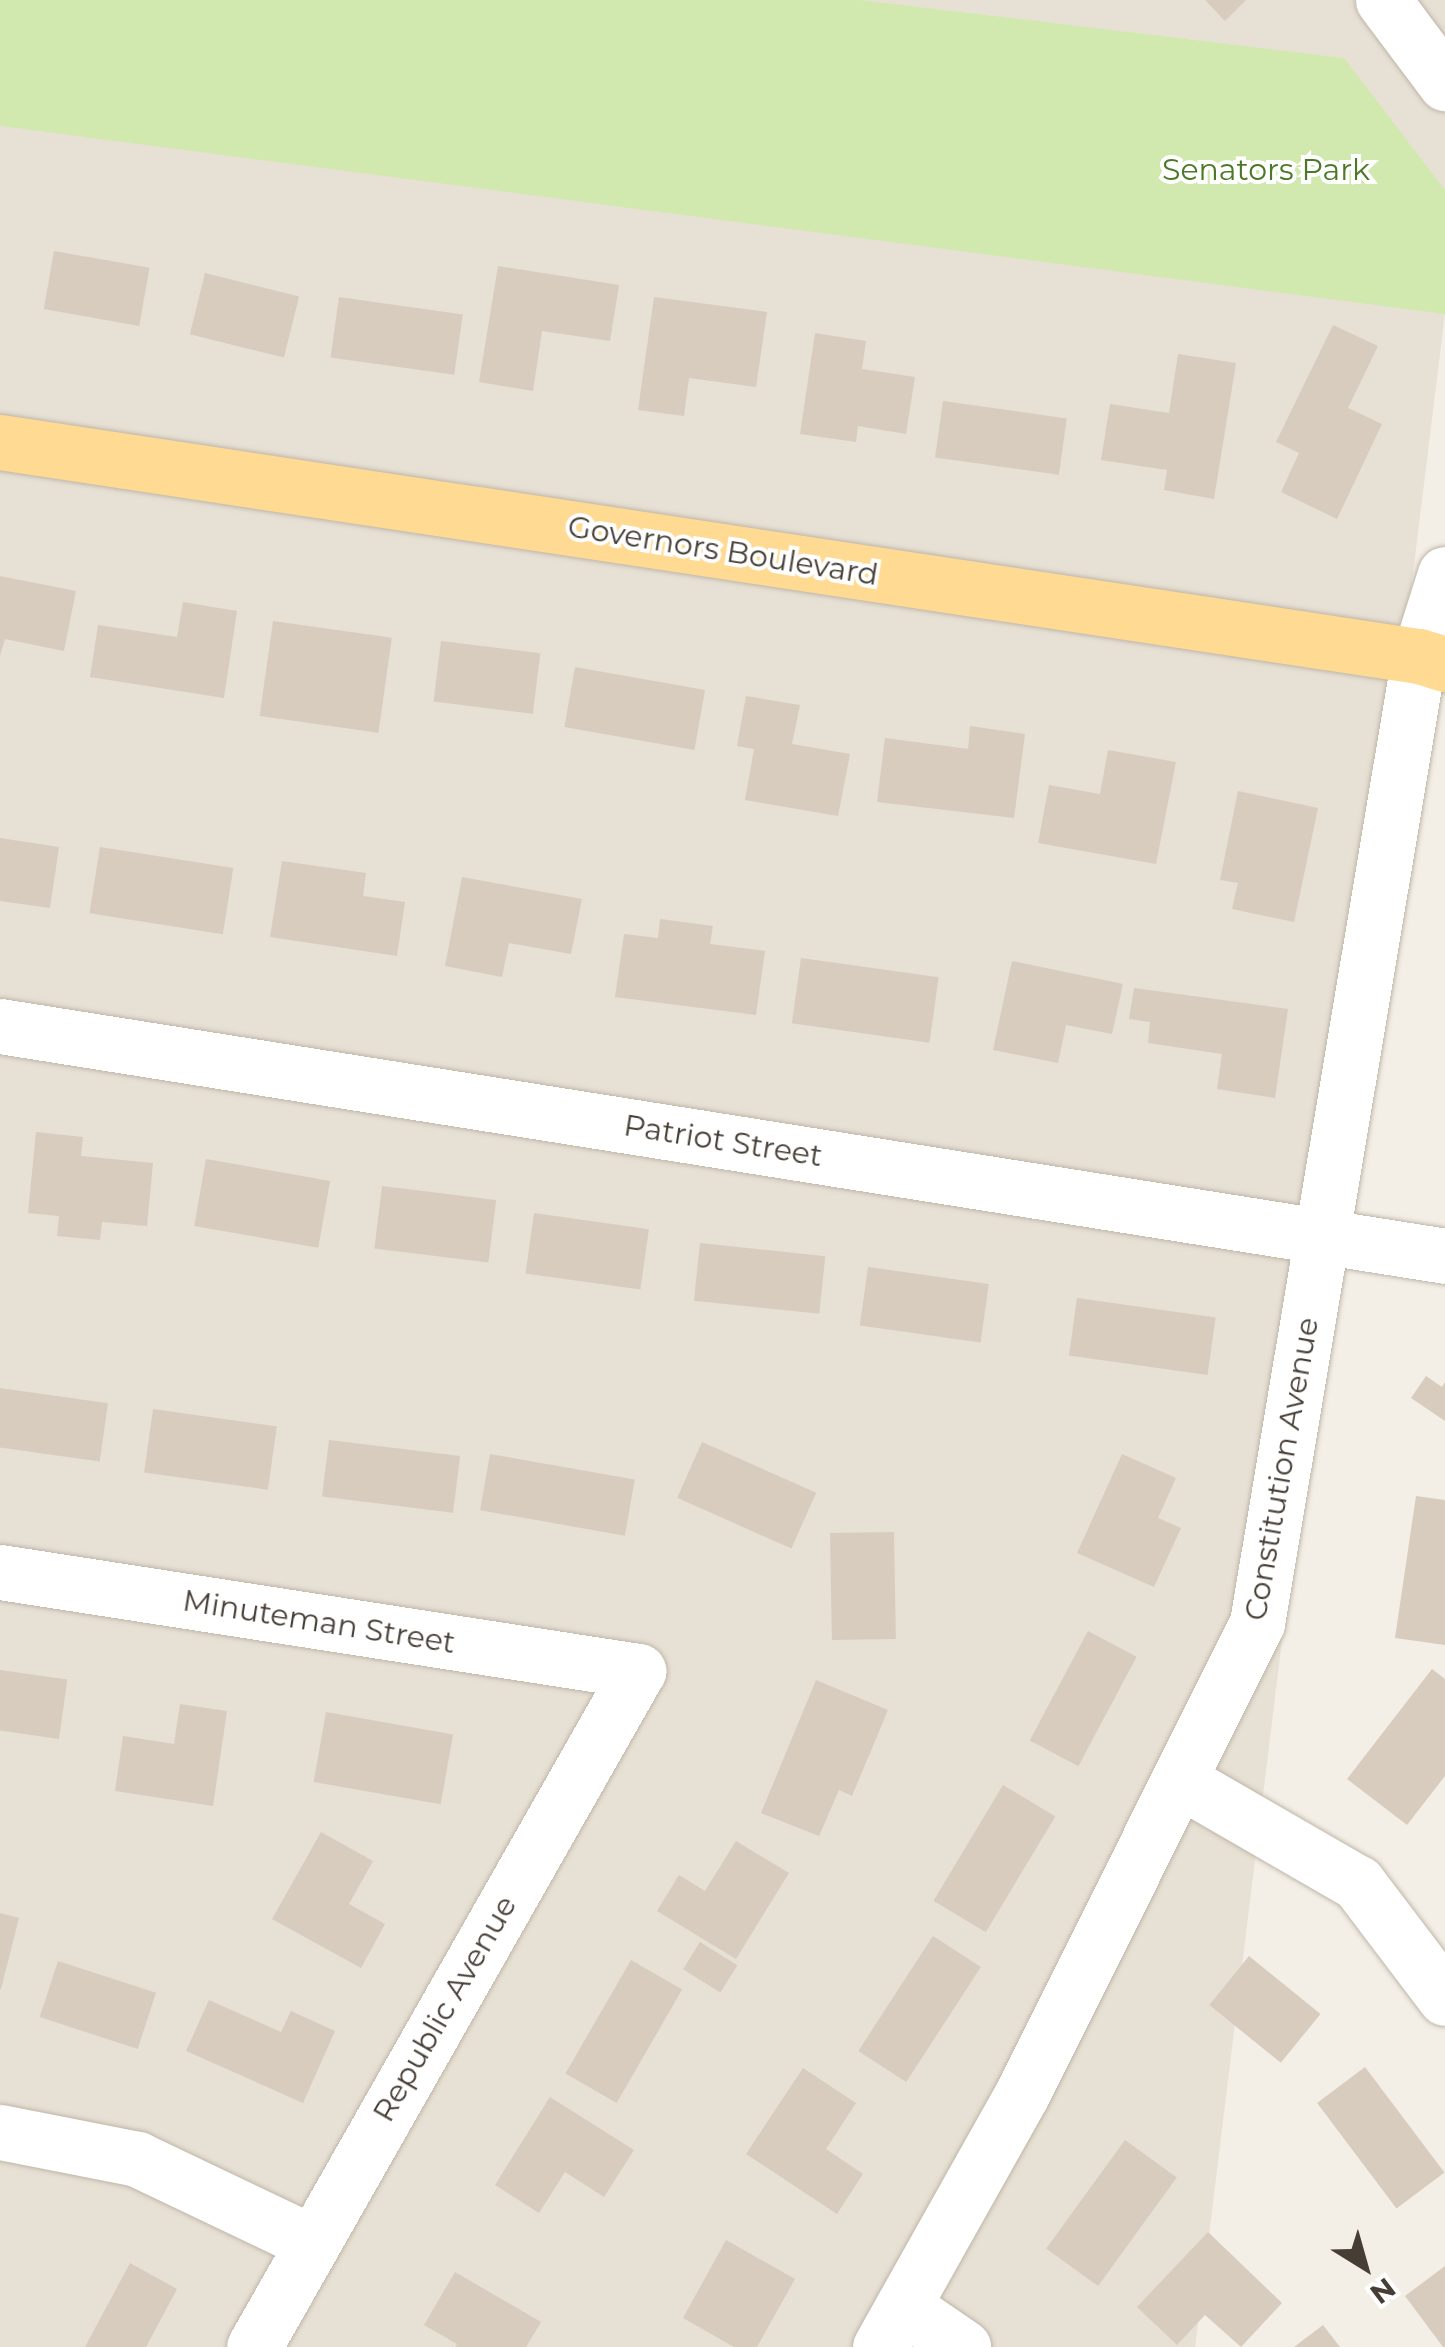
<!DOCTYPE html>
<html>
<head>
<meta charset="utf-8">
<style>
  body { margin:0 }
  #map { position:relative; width:1445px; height:2347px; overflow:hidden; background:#f3eee6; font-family:Montserrat,sans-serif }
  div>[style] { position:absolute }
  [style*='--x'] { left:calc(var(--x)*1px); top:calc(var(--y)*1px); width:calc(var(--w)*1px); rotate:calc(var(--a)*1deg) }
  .residential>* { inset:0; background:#e7e0d4; transform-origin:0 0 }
  .green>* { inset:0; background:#d1e8ae }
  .building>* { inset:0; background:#d8ccbe; transform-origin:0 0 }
  .roads { filter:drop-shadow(0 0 2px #bfb6a8) drop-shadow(0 0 2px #bfb6a8) }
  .minor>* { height:55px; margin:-27.5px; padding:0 27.5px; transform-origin:27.5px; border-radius:27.5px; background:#fff }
  .major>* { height:55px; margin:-27.5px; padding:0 27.5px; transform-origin:27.5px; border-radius:27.5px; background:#ffda93 }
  span { translate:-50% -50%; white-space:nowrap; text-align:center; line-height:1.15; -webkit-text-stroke:8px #fff; paint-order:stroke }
  .park-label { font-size:30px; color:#4b7927 }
  .street-label { font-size:30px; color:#463e35 }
  .north { position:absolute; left:1315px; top:2217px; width:100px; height:100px; -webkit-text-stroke:8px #fff; paint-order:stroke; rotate:143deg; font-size:28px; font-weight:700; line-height:40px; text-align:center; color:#463e35 }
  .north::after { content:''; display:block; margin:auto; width:35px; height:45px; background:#463e35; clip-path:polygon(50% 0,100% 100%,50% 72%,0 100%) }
</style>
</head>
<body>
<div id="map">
  <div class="residential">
    <div style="clip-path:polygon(861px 0,1445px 0,1445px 190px,1343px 58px)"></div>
    <div style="left:0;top:126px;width:1457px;height:2221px;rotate:7deg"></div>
  </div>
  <div class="green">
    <div style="clip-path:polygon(0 0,861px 0,1344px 58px,1445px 190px,1445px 314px,0 126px)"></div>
  </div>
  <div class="building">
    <div style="clip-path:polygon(1205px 0,1246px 0,1225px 21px)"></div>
    <div style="left:54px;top:251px;width:97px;height:59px;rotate:10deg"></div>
    <div style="clip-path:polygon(498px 266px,619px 285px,610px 341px,542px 331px,533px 391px,479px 382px)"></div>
    <div style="left:205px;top:273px;width:97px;height:63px;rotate:14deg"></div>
    <div style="left:339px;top:297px;width:125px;height:61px;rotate:8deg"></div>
    <div style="clip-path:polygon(654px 297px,767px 312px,756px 387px,689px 378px,684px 416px,638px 410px)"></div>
    <div style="clip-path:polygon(1333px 325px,1378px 346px,1348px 408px,1382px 424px,1337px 519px,1281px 492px,1299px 453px,1276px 442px)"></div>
    <div style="clip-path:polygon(815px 333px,866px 341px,862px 369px,915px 377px,906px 434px,858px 426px,856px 442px,800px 434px)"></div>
    <div style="clip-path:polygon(1178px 354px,1236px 363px,1214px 499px,1164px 490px,1167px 470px,1101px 460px,1110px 404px,1169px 413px)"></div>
    <div style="left:943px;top:401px;width:125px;height:57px;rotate:8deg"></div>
    <div style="clip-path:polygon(0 576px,76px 591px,64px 651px,5px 639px,0 656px)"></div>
    <div style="clip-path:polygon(183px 602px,237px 611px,224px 698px,90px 677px,98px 625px,177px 637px)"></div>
    <div style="left:273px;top:621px;width:120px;height:96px;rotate:8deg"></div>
    <div style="left:441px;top:641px;width:100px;height:61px;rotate:7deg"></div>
    <div style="left:575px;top:667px;width:132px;height:61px;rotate:10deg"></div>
    <div style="clip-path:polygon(746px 696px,800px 705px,792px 744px,850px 754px,838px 816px,745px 800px,754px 749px,737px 746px)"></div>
    <div style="clip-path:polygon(970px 726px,1025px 734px,1014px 818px,877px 802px,885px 738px,968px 749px)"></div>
    <div style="clip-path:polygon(1108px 750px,1176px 762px,1156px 864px,1038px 843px,1049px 785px,1100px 794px)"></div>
    <div style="clip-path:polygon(1238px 791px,1318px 808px,1294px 922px,1232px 909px,1238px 883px,1220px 880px)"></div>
    <div style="clip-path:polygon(0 838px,59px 847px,50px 908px,0 901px)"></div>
    <div style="left:100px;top:847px;width:135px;height:67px;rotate:9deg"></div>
    <div style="clip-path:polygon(282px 861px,366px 873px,363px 896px,405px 902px,397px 956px,270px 937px)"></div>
    <div style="clip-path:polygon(462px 877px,582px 899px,571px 954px,509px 943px,502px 977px,445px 966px)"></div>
    <div style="clip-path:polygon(660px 919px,713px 926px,710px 944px,765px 951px,756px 1015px,615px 997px,624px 934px,658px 938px)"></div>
    <div style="left:801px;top:958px;width:139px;height:66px;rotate:8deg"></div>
    <div style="clip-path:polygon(1012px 961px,1123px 984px,1112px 1034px,1066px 1025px,1058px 1063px,993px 1050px)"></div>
    <div style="clip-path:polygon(1134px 988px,1288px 1009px,1275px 1098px,1217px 1089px,1222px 1054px,1148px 1043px,1150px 1022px,1129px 1019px)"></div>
    <div style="clip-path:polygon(36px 1132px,83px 1137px,81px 1156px,153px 1163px,147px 1226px,102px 1222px,100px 1240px,57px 1236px,59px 1216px,28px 1213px)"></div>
    <div style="left:206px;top:1159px;width:126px;height:68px;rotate:10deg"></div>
    <div style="left:382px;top:1186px;width:115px;height:63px;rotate:7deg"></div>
    <div style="left:534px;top:1213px;width:116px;height:61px;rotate:8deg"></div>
    <div style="left:700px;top:1243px;width:126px;height:58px;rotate:6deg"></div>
    <div style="left:868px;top:1267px;width:122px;height:59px;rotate:8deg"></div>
    <div style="left:1077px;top:1298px;width:140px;height:58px;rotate:8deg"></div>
    <div style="clip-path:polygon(1426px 1376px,1442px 1387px,1445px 1382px,1445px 1421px,1411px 1398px)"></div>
    <div style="left:0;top:1388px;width:109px;height:59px;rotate:8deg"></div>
    <div style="left:153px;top:1409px;width:125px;height:64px;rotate:8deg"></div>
    <div style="left:329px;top:1440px;width:132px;height:57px;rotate:7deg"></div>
    <div style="left:702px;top:1442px;width:125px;height:61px;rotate:24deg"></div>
    <div style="left:490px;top:1454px;width:147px;height:57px;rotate:10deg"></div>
    <div style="clip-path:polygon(1122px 1454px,1176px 1478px,1158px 1518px,1181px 1528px,1154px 1587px,1077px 1553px)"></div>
    <div style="clip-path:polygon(1416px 1496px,1445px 1500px,1445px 1645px,1395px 1638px)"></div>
    <div style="left:894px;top:1532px;width:107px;height:64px;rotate:89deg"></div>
    <div style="left:1088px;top:1631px;width:55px;height:124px;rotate:28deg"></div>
    <div style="clip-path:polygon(1432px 1669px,1445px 1679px,1445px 1776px,1407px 1825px,1347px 1779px)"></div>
    <div style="left:0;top:1670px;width:68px;height:60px;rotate:8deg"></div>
    <div style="clip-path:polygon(816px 1680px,888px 1710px,852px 1796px,839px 1790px,819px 1836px,761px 1813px)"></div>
    <div style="clip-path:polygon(180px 1704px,227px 1711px,213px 1806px,115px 1791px,123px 1736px,174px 1744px)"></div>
    <div style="left:326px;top:1712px;width:129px;height:71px;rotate:10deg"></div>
    <div style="left:1003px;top:1785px;width:61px;height:135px;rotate:31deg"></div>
    <div style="clip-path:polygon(321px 1832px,373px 1861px,349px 1904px,385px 1924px,361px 1968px,272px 1919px)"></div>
    <div style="clip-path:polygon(736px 1841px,789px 1873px,736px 1959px,657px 1911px,679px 1875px,705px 1891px)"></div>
    <div style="clip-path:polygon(0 1913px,19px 1918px,1px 1989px,0 1989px)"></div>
    <div style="left:933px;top:1936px;width:57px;height:137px;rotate:33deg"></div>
    <div style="left:700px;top:1942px;width:44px;height:32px;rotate:32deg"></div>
    <div style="left:1249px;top:1956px;width:92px;height:63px;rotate:39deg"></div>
    <div style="left:631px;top:1960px;width:59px;height:131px;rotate:30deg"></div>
    <div style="left:58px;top:1961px;width:103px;height:59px;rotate:18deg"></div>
    <div style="clip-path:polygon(209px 2000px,281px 2032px,291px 2011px,335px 2031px,303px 2103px,186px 2051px)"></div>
    <div style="left:1365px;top:2067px;width:132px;height:60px;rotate:53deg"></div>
    <div style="clip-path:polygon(803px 2068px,856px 2103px,826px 2149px,863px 2174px,837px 2214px,746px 2154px)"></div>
    <div style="clip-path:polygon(550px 2097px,634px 2150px,604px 2197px,565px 2172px,539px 2213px,495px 2185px)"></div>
    <div style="left:1125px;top:2140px;width:64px;height:134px;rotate:36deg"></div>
    <div style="clip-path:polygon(1208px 2232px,1282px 2303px,1241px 2347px,1205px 2315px,1177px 2345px,1137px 2307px)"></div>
    <div style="clip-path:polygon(726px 2240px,795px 2279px,757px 2347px,734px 2347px,683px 2318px)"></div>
    <div style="clip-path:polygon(130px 2263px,177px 2289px,146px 2347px,85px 2347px)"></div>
    <div style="clip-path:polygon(1445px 2266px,1445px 2347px,1443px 2347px,1405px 2296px)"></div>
    <div style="clip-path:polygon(455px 2272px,541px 2322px,526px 2347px,455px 2347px,457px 2344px,424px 2325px)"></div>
    <div style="clip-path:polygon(1323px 2325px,1340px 2347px,1294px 2347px)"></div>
  </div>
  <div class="roads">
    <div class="minor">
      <div style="--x:1383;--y:0;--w:104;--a:53.2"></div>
      <div style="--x:0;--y:1026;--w:1463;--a:9.04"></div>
      <div style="--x:0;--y:1572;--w:646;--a:8.82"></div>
      <div style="--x:638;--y:1671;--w:777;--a:119.6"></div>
      <div style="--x:1181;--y:1781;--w:204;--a:30"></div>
      <div style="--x:1358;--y:1883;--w:144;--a:52.9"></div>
      <div style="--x:0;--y:2132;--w:140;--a:11.1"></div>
      <div style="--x:137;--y:2159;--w:193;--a:25.5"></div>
      <div style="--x:903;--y:2306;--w:73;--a:34.3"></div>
      <div style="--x:880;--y:2347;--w:290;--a:-60.7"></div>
      <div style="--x:1022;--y:2094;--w:526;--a:-63.48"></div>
      <div style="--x:1257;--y:1623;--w:980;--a:-80.49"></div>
      <div style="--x:1419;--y:656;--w:86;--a:-72.4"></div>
    </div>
    <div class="major">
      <div style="--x:0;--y:442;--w:1435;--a:8.58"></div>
      <div style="--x:1419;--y:656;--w:27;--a:17"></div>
    </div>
  </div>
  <div class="park-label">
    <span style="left:1266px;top:170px">Senators Park</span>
  </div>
  <div class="street-label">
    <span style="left:723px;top:551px;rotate:9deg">Governors Boulevard</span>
    <span style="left:723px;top:1141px;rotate:9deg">Patriot Street</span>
    <span style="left:1282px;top:1469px;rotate:-80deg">Constitution Avenue</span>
    <span style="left:319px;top:1622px;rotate:9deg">Minuteman Street</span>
    <span style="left:445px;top:2009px;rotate:-60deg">Republic Avenue</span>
  </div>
  <div class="north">N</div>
</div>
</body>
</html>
